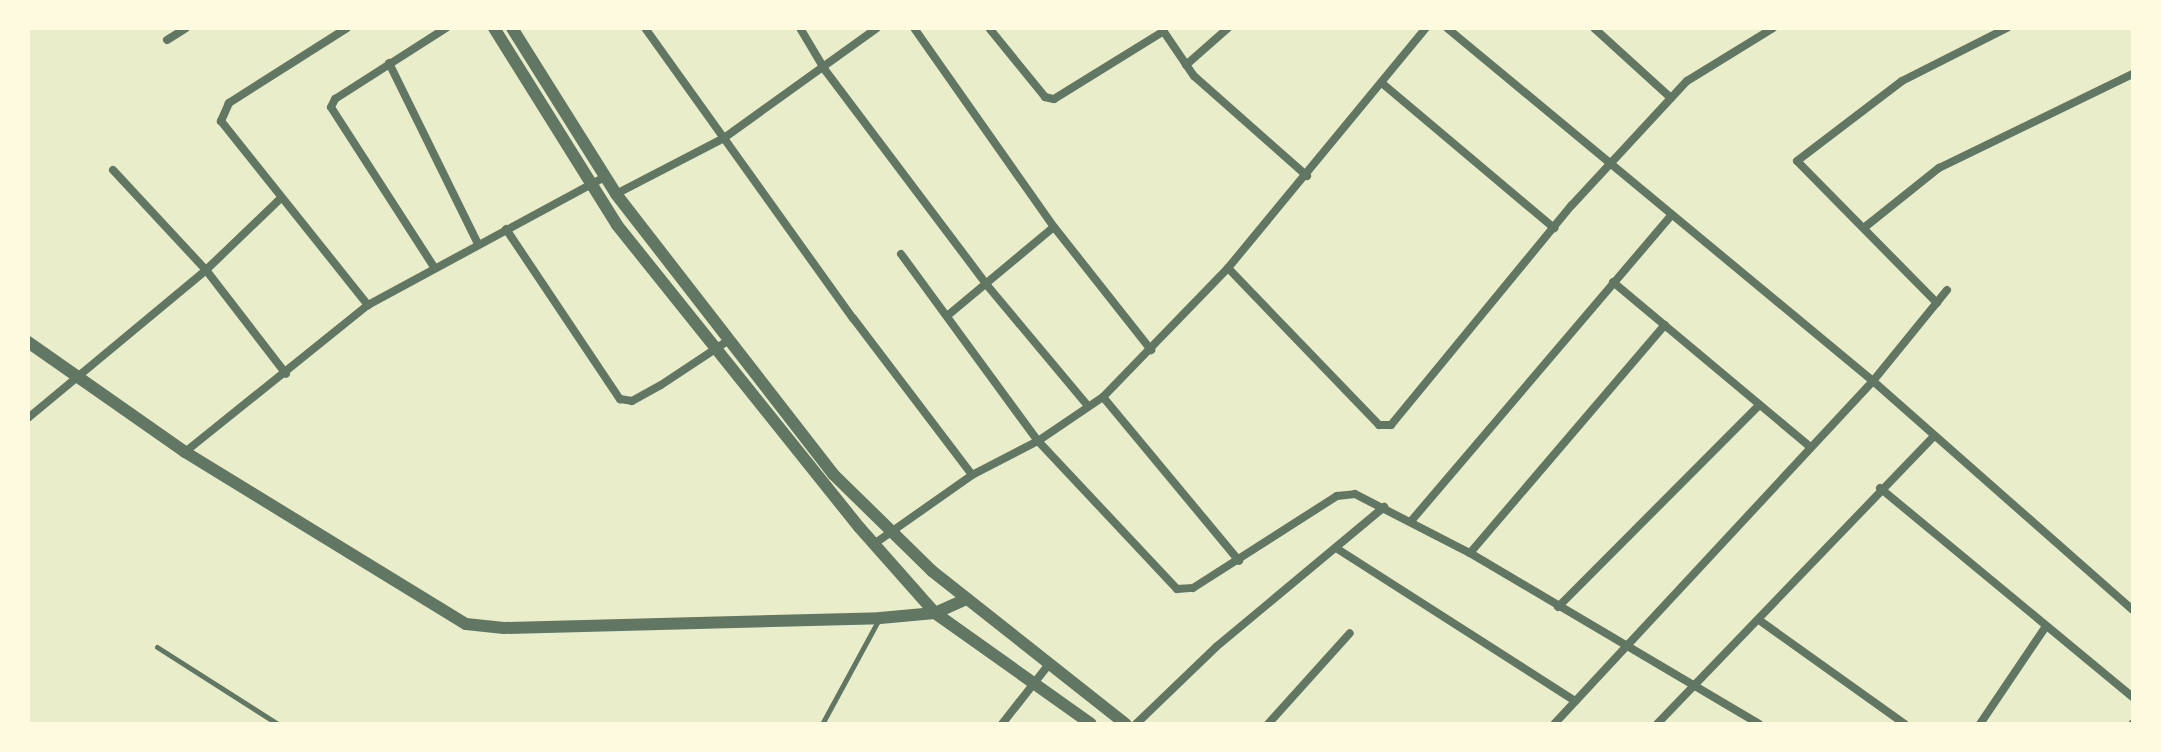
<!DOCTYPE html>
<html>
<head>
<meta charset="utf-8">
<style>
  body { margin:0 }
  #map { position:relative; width:2161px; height:752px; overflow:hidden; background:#e9edc9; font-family:Roboto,sans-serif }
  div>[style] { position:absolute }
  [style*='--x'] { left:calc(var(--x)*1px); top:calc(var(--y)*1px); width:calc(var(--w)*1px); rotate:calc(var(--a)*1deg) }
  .service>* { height:5px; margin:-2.5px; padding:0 2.5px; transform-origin:2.5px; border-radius:2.5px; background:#617663 }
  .minor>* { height:8px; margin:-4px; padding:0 4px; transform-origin:4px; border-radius:4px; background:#617663 }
  .tertiary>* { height:12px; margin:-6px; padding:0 6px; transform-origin:6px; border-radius:6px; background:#617663 }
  span { translate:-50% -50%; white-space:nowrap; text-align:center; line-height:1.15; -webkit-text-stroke:7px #fefae0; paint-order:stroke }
  .frame { position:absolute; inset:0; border:30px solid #fefae0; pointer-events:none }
</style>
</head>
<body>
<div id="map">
  <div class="service">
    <div style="--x:157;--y:647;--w:143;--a:32.5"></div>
    <div style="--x:822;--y:724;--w:119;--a:-61.5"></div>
  </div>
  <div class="minor">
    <div style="--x:347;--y:28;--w:140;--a:147.6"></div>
    <div style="--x:229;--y:103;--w:20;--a:114"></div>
    <div style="--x:221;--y:121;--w:236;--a:51.4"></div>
    <div style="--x:645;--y:28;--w:357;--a:54.4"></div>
    <div style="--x:853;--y:318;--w:197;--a:52.8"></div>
    <div style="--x:800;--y:28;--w:49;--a:59.2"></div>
    <div style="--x:825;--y:70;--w:268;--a:53"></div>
    <div style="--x:986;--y:284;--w:159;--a:50.1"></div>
    <div style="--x:914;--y:28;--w:243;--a:54.9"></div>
    <div style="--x:1054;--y:227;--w:157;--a:51.7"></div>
    <div style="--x:989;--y:28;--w:89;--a:50.9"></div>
    <div style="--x:1045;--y:97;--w:9;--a:13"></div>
    <div style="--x:1054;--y:99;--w:129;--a:-31.7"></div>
    <div style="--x:1447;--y:28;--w:553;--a:39.65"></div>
    <div style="--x:1873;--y:381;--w:468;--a:132.9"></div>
    <div style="--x:1594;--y:28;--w:104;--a:42.3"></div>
    <div style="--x:1162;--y:29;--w:57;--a:55.8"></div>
    <div style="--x:1194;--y:76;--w:151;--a:41.5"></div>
    <div style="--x:167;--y:40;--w:22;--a:-32"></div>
    <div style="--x:389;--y:63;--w:202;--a:63.8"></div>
    <div style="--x:1186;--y:65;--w:56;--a:-41.4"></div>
    <div style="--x:1383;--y:84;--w:224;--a:40.1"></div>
    <div style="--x:113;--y:170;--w:137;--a:47.1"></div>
    <div style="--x:206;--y:270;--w:131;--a:52.4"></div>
    <div style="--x:616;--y:194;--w:122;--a:-27.4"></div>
    <div style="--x:724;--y:138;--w:188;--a:-35.7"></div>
    <div style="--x:1865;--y:227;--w:95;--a:-38.6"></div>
    <div style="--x:1939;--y:168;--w:216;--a:-25.9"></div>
    <div style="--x:506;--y:229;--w:205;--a:56.2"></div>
    <div style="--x:620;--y:399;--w:12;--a:9"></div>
    <div style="--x:632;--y:401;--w:33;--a:-29"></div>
    <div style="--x:661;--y:385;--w:78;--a:-33.5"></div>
    <div style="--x:901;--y:254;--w:232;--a:53.8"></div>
    <div style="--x:1038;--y:441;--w:203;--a:46.8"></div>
    <div style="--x:1177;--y:589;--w:16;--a:-4"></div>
    <div style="--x:1193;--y:588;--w:171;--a:-32.6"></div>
    <div style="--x:1337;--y:496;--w:18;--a:-6"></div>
    <div style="--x:1355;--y:494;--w:129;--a:27.2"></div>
    <div style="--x:1470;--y:553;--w:336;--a:30.6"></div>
    <div style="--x:434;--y:267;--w:190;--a:-122.8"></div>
    <div style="--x:331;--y:107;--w:9;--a:-63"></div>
    <div style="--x:335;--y:99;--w:132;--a:-32.6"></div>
    <div style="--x:1228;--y:268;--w:218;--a:46.1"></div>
    <div style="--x:1379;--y:425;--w:12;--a:0"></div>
    <div style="--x:1391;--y:425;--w:285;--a:-50.6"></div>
    <div style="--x:1572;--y:205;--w:169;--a:-47.2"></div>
    <div style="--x:1687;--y:81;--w:101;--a:-31.6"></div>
    <div style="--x:1613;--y:282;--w:257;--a:39.9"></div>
    <div style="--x:1947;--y:290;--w:117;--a:129.1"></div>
    <div style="--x:1873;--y:381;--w:346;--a:41.4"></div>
    <div style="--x:1937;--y:303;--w:199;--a:-134.6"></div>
    <div style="--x:1797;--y:161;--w:132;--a:-37.3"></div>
    <div style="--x:1902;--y:81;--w:118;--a:-26.8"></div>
    <div style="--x:947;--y:316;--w:139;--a:-39.8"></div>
    <div style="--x:1103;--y:397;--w:213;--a:50.3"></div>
    <div style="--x:28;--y:418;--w:231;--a:-39.7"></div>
    <div style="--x:206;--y:270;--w:103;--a:-43.8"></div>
    <div style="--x:185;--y:452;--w:235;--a:-38.8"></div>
    <div style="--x:368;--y:305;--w:269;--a:-28.4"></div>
    <div style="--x:1880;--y:488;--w:328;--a:39.6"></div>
    <div style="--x:1412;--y:520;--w:398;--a:-49.6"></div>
    <div style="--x:874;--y:544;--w:120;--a:-35.1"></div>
    <div style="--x:972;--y:475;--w:74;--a:-27.3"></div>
    <div style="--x:1038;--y:441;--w:78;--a:-34.1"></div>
    <div style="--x:1103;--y:397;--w:180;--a:-45.9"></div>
    <div style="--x:1228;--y:268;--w:311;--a:-50.5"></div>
    <div style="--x:1336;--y:548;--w:284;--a:32.6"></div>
    <div style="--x:1470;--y:553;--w:300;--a:-49.5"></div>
    <div style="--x:1558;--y:607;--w:285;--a:-45.1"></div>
    <div style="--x:1759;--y:620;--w:179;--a:35.5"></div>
    <div style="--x:1002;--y:724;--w:76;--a:-51.9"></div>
    <div style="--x:1136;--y:724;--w:111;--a:-43.9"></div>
    <div style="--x:1216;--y:647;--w:219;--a:-39.8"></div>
    <div style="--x:1268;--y:724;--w:122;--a:-48"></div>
    <div style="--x:1657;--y:724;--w:400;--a:-46.1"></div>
    <div style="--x:1980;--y:724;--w:118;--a:-56"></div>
    <div style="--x:2132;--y:724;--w:1;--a:-45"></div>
  </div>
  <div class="tertiary">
    <div style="--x:494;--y:28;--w:232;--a:58"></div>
    <div style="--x:617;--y:225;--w:387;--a:51.3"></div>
    <div style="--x:859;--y:527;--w:115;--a:48.5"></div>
    <div style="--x:935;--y:613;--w:191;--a:35.4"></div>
    <div style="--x:512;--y:28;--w:196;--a:57.9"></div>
    <div style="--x:616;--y:194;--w:354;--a:52.2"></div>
    <div style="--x:833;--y:474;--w:139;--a:44.4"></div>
    <div style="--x:932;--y:571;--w:247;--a:38.3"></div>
    <div style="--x:28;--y:342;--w:192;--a:35"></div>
    <div style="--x:185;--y:452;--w:329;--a:31.5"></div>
    <div style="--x:466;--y:624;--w:38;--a:6"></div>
    <div style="--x:504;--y:628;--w:376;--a:-1.5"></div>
    <div style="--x:880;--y:618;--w:55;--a:-5.2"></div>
    <div style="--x:935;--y:613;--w:35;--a:-24"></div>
  </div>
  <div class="frame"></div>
</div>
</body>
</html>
